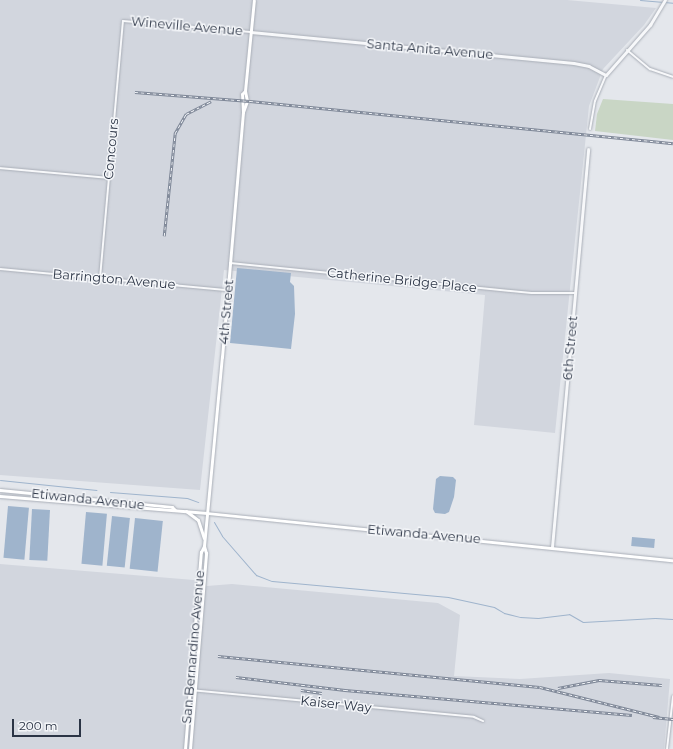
<!DOCTYPE html>
<html>
<head>
<meta charset="utf-8">
<style>
  body { margin:0 }
  #map { position:relative; width:673px; height:749px; overflow:hidden; background:#e4e7ec; font-family:Montserrat,sans-serif }
  div>[style] { position:absolute }
  [style*='--x'] { left:calc(var(--x)*1px); top:calc(var(--y)*1px); width:calc(var(--w)*1px); rotate:calc(var(--a)*1deg) }
  .built>* { inset:0; background:#d2d6de }
  .green>* { inset:0; background:#c9d6c5 }
  .water>* { inset:0; background:#9fb4cc; transform-origin:0 0 }
  .stream>* { height:1px; margin:-0.5px; padding:0 0.5px; transform-origin:0.5px; border-radius:0.5px; background:#9fb4cc }
  .roads { filter:drop-shadow(0 0 1px #a9aeb7) drop-shadow(0 0 1px #a9aeb7) }
  .minor>* { height:2px; margin:-1px; padding:0 1px; transform-origin:1px; border-radius:1px; background:#f7f8fa }
  .tertiary>* { height:2.5px; margin:-1.25px; padding:0 1.25px; transform-origin:1.25px; border-radius:1.25px; background:#f7f8fa }
  .secondary>* { height:2.5px; margin:-1.25px; padding:0 1.25px; transform-origin:1.25px; border-radius:1.25px; background:#fff }
  .primary>* { height:3px; margin:-1.5px; padding:0 1.5px; transform-origin:1.5px; border-radius:1.5px; background:#fff }
  .rail>* { height:2.5px; margin-top:-1.25px; transform-origin:0; background:repeating-linear-gradient(90deg,#f4f6f9 0 3px,#7d8696 0 6px); box-sizing:border-box; border-block:1px solid #7d8696 }
  span { translate:-50% -50%; white-space:nowrap; text-align:center; line-height:1.15; -webkit-text-stroke:3px #f4f6f9; paint-order:stroke }
  .street-label { font-size:13px; color:#2b3445 }
  .scale { position:absolute; left:12px; top:719px; width:69px; height:18px; box-sizing:border-box; border:2px solid #2b3445; border-top:0; padding-left:5px; font-size:12px; line-height:14px; white-space:nowrap; color:#2b3445; -webkit-text-stroke:3px #f4f6f9; paint-order:stroke }
</style>
</head>
<body>
<div id="map">
  <div class="built">
    <div style="clip-path:polygon(0 0,567px 0,656px 8px,644px 25px,603px 69px,589px 106px,555px 433px,474px 425px,485px 295px,224px 270px,200px 490px,0 475px)"></div>
    <div style="clip-path:polygon(0 564px,194px 580px,207px 586px,232px 584px,438px 603px,460px 615px,454px 676px,520px 679px,609px 673px,670px 679px,664px 749px,0 749px)"></div>
  </div>
  <div class="green">
    <div style="clip-path:polygon(603px 99px,673px 104px,673px 140px,595px 131px,597px 114px)"></div>
  </div>
  <div class="water">
    <div style="clip-path:polygon(237px 268px,291px 273px,290px 282px,294px 286px,295px 314px,291px 349px,230px 343px)"></div>
    <div style="clip-path:polygon(440px 476px,453px 477px,456px 480px,454px 497px,449px 512px,445px 514px,435px 513px,433px 509px,436px 479px)"></div>
    <div style="left:8px;top:506px;width:21px;height:52px;rotate:5deg"></div>
    <div style="left:32px;top:509px;width:18px;height:51px;rotate:3deg"></div>
    <div style="left:86px;top:512px;width:21px;height:52px;rotate:5deg"></div>
    <div style="left:112px;top:516px;width:18px;height:50px;rotate:6deg"></div>
    <div style="left:135px;top:518px;width:28px;height:51px;rotate:6deg"></div>
    <div style="left:632px;top:537px;width:23px;height:9px;rotate:5deg"></div>
  </div>
  <div class="stream">
    <div style="--x:640;--y:0;--w:33;--a:5"></div>
    <div style="--x:0;--y:480;--w:97;--a:5.9"></div>
    <div style="--x:110;--y:492;--w:77;--a:4.5"></div>
    <div style="--x:187;--y:498;--w:12;--a:20"></div>
    <div style="--x:214;--y:522;--w:16;--a:60"></div>
    <div style="--x:222;--y:536;--w:52;--a:48.9"></div>
    <div style="--x:256;--y:575;--w:17;--a:21"></div>
    <div style="--x:272;--y:581;--w:177;--a:5.2"></div>
    <div style="--x:448;--y:597;--w:47;--a:12.3"></div>
    <div style="--x:494;--y:607;--w:12;--a:31"></div>
    <div style="--x:504;--y:613;--w:16;--a:14"></div>
    <div style="--x:520;--y:617;--w:18;--a:3"></div>
    <div style="--x:538;--y:618;--w:31;--a:-7"></div>
    <div style="--x:569;--y:614;--w:16;--a:30"></div>
    <div style="--x:583;--y:622;--w:72;--a:-3.2"></div>
    <div style="--x:655;--y:618;--w:18;--a:3"></div>
  </div>
  <div class="roads">
    <div class="minor">
      <div style="--x:627;--y:50;--w:30;--a:40"></div>
      <div style="--x:650;--y:69;--w:24;--a:19"></div>
      <div style="--x:590;--y:129;--w:28;--a:-80"></div>
      <div style="--x:595;--y:101;--w:28;--a:-67"></div>
      <div style="--x:0;--y:168;--w:109;--a:5.2"></div>
      <div style="--x:230;--y:263;--w:303;--a:5.7"></div>
      <div style="--x:532;--y:293;--w:43;--a:0"></div>
      <div style="--x:0;--y:269;--w:229;--a:5.3"></div>
      <div style="--x:100;--y:278;--w:258;--a:-84.9"></div>
      <div style="--x:123;--y:21;--w:128;--a:4.9"></div>
      <div style="--x:190;--y:690;--w:285;--a:5.4"></div>
      <div style="--x:474;--y:717;--w:10;--a:24"></div>
      <div style="--x:667;--y:749;--w:53;--a:-83.5"></div>
    </div>
    <div class="tertiary">
      <div style="--x:251;--y:32;--w:324;--a:5.5"></div>
      <div style="--x:574;--y:63;--w:15;--a:11"></div>
      <div style="--x:589;--y:66;--w:19;--a:28"></div>
      <div style="--x:606;--y:75;--w:67;--a:-48.7"></div>
      <div style="--x:650;--y:25;--w:29;--a:-59"></div>
      <div style="--x:552;--y:547;--w:399;--a:-84.8"></div>
    </div>
    <div class="secondary">
      <div style="--x:207;--y:513;--w:468;--a:5.8"></div>
    </div>
    <div class="primary">
      <div style="--x:243;--y:112;--w:12;--a:-70"></div>
      <div style="--x:247;--y:101;--w:10;--a:-101"></div>
      <div style="--x:245;--y:91;--w:91;--a:-84.4"></div>
      <div style="--x:0;--y:490;--w:173;--a:5.6"></div>
      <div style="--x:172;--y:507;--w:4;--a:45"></div>
      <div style="--x:0;--y:496;--w:208;--a:4.7"></div>
      <div style="--x:186;--y:511;--w:15;--a:37"></div>
      <div style="--x:198;--y:520;--w:19;--a:72"></div>
      <div style="--x:185;--y:749;--w:198;--a:-85.4"></div>
      <div style="--x:201;--y:552;--w:7;--a:-63"></div>
      <div style="--x:204;--y:546;--w:190;--a:-84.6"></div>
      <div style="--x:222;--y:357;--w:246;--a:-85.1"></div>
      <div style="--x:243;--y:112;--w:18;--a:-93"></div>
      <div style="--x:242;--y:94;--w:4;--a:-45"></div>
      <div style="--x:190;--y:749;--w:197;--a:-85.3"></div>
      <div style="--x:206;--y:553;--w:7;--a:-106"></div>
    </div>
  </div>
  <div class="rail">
    <div style="--x:135;--y:92;--w:115;--a:4.5"></div>
    <div style="--x:250;--y:101;--w:425;--a:5.7"></div>
    <div style="--x:164;--y:236;--w:104;--a:-83.9"></div>
    <div style="--x:175;--y:133;--w:22;--a:-60"></div>
    <div style="--x:186;--y:114;--w:28;--a:-27"></div>
    <div style="--x:218;--y:656;--w:323;--a:5.5"></div>
    <div style="--x:540;--y:687;--w:123;--a:14.1"></div>
    <div style="--x:236;--y:677;--w:110;--a:6.8"></div>
    <div style="--x:345;--y:690;--w:288;--a:5"></div>
    <div style="--x:558;--y:688;--w:42;--a:-11"></div>
    <div style="--x:599;--y:680;--w:63;--a:4.5"></div>
    <div style="--x:301;--y:690;--w:21;--a:8"></div>
    <div style="--x:653;--y:717;--w:20;--a:6"></div>
  </div>
  <div class="street-label">
    <span style="left:187px;top:26px;rotate:5deg">Wineville Avenue</span>
    <span style="left:430px;top:49px;rotate:5deg">Santa Anita Avenue</span>
    <span style="left:111px;top:149px;rotate:-85deg">Concours</span>
    <span style="left:114px;top:279px;rotate:5deg">Barrington Avenue</span>
    <span style="left:402px;top:280px;rotate:6deg">Catherine Bridge Place</span>
    <span style="left:226px;top:312px;rotate:-85deg">4th Street</span>
    <span style="left:570px;top:348px;rotate:-85deg">6th Street</span>
    <span style="left:88px;top:499px;rotate:6deg">Etiwanda Avenue</span>
    <span style="left:424px;top:534px;rotate:5deg">Etiwanda Avenue</span>
    <span style="left:193px;top:647px;rotate:-85deg">San Bernardino Avenue</span>
    <span style="left:336px;top:704px;rotate:6deg">Kaiser Way</span>
  </div>
  <div class="scale">200 m</div>
</div>
</body>
</html>
